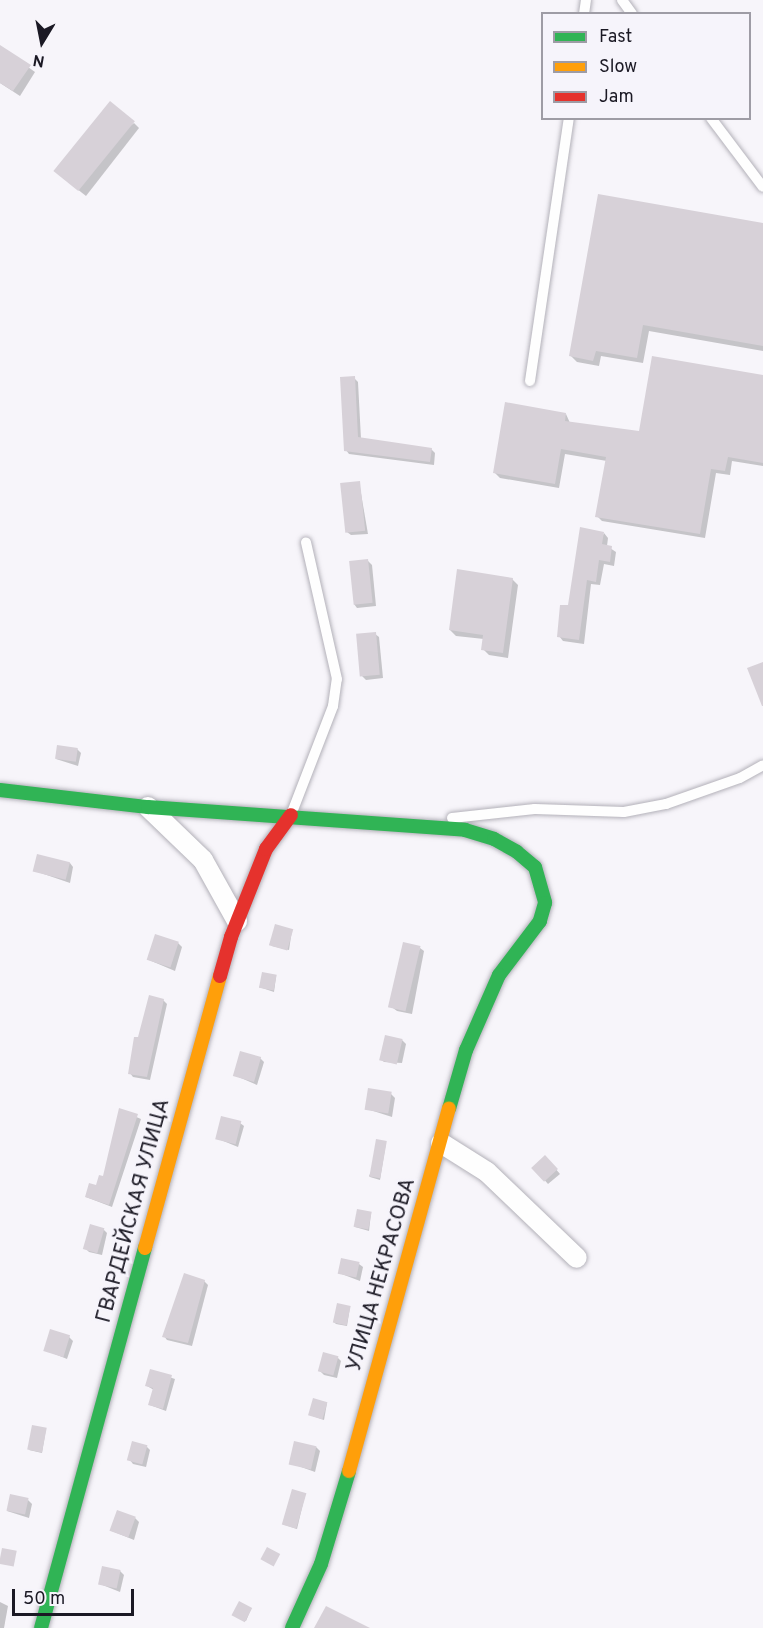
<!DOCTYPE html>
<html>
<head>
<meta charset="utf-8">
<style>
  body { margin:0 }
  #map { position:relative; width:763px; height:1628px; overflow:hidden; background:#f7f5fa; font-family:Overpass,sans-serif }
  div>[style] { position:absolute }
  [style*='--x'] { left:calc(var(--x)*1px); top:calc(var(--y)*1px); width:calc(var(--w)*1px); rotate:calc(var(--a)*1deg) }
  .shadow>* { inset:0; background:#0003 }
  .building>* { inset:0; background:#d7d1d8; transform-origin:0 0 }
  .roads { filter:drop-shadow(0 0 2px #b3b1b9) drop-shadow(0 0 2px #b3b1b9) }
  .lane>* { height:10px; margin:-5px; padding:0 5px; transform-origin:5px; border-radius:5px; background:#fefefe }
  .street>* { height:20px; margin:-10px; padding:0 10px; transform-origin:10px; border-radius:10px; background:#fefefe }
  .fast>* { height:14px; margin:-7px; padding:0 7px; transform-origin:7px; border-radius:7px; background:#30b455 }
  .slow>* { height:14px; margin:-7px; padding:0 7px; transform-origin:7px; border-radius:7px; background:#ff9f0a }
  .jam>* { height:14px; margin:-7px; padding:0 7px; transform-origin:7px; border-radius:7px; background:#e5322d }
  span { translate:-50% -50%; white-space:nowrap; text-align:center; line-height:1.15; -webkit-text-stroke:5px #f6f4fb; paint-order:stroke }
  .street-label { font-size:21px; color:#1b1924 }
  .legend { position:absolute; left:541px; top:12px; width:210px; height:108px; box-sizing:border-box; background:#f6f4fb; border:2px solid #9e9ca5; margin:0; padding:8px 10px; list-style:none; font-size:18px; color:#1b1924 }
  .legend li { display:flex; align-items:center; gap:12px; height:30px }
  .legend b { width:30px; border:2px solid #9e9ca5 }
  .north { position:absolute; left:12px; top:12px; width:60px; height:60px; -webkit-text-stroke:4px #f6f4fb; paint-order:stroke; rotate:190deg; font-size:16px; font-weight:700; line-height:24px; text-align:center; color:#1b1924 }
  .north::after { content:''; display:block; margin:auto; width:21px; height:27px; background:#1b1924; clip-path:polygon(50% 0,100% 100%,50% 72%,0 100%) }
  .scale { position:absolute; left:12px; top:1589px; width:122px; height:27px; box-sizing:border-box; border:3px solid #1b1924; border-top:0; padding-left:8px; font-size:18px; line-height:21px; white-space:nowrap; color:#1b1924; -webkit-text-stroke:4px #f6f4fb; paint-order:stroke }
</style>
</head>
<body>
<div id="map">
  <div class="shadow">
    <div style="clip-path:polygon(0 47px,35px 72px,20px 96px,0 83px)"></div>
    <div style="clip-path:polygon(134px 123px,139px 128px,86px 196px,62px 177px)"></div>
    <div style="clip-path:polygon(763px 225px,763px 351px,649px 331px,643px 363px,601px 356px,599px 366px,577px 362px,571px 356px)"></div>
    <div style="clip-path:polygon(763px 377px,763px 466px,732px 461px,730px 475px,716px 473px,705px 538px,602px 521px,597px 516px,607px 461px,565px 454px,559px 488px,500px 478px,495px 473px,566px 414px,570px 423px,640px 432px)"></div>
    <div style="clip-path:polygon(354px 378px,358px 382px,361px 439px,431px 449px,435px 453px,434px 465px,349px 454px,346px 450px)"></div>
    <div style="clip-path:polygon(359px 482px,368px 534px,351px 535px,347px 532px)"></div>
    <div style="clip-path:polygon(604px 533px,608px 538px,607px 546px,616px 552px,614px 566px,604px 564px,600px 585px,591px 584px,584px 644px,563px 641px,559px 636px,569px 607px)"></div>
    <div style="clip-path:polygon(368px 561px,372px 565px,376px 606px,357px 608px,354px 604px)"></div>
    <div style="clip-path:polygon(512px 579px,518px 585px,508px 658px,489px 655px,483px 649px,484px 639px,456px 636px,450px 630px)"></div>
    <div style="clip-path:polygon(375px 634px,379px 637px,383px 678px,366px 680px,362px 676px)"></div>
    <div style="clip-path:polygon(77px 749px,81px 753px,78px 766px,56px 759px)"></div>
    <div style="clip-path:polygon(70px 863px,73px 867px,70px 883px,35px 871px)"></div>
    <div style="clip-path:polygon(292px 930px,289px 950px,272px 946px)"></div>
    <div style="clip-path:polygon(178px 943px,182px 947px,175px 971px,149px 960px)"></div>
    <div style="clip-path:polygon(420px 948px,424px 951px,412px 1014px,397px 1011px,393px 1008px)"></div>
    <div style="clip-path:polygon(276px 977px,274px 992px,259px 987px)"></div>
    <div style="clip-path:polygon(163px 1000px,167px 1004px,150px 1080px,133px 1077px,130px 1073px,139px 1039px)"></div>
    <div style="clip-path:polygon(402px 1040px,406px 1044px,402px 1063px,384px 1062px,382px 1060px)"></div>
    <div style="clip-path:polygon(260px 1058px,264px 1062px,257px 1085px,234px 1075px)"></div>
    <div style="clip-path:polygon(391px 1094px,395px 1098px,392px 1117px,367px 1109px)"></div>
    <div style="clip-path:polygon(120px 1110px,141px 1119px,112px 1207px,86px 1197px,104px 1178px)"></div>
    <div style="clip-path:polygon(240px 1123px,244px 1126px,238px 1147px,216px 1138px)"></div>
    <div style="clip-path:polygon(386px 1143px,380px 1180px,370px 1177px,369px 1176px)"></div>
    <div style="clip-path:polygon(549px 1161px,560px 1174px,548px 1184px,534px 1168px)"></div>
    <div style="clip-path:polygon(371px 1213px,369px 1231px,355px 1227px)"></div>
    <div style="clip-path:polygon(103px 1229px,107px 1233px,102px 1255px,89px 1252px,85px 1248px)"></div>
    <div style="clip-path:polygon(359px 1264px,363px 1267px,360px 1281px,339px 1273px)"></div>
    <div style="clip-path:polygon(204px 1281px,208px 1285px,192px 1346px,167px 1340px,164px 1336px)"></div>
    <div style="clip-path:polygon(350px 1307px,347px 1326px,336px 1324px,334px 1322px)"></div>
    <div style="clip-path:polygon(69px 1337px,73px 1341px,67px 1359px,45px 1350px)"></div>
    <div style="clip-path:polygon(337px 1357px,341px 1361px,337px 1378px,324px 1375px,320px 1371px)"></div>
    <div style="clip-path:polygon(151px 1371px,175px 1379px,166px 1411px,150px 1405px,154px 1390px,147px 1386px)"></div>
    <div style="clip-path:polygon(327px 1403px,324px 1420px,310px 1415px)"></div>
    <div style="clip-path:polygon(46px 1429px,42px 1453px,29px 1450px)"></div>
    <div style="clip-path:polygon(146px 1446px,150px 1450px,146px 1467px,133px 1464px,130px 1460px)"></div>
    <div style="clip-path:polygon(316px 1447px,320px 1451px,315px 1472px,290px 1463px)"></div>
    <div style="clip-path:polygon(305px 1495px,297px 1529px,285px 1525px)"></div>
    <div style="clip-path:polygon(28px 1500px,32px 1504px,29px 1518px,7px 1511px)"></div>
    <div style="clip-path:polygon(135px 1518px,139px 1522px,134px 1540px,112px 1531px)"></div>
    <div style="clip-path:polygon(120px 1571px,124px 1575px,120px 1592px,100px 1584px)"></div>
    <div style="clip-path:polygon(0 1602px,8px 1606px,4px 1628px,0 1628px)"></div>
    <div style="clip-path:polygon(251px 1609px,246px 1621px,235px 1616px)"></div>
  </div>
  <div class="building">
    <div style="clip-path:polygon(0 45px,31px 65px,13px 91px,0 83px)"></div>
    <div style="left:110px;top:101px;width:32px;height:90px;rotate:39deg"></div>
    <div style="clip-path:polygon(598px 194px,763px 223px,763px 346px,643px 325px,637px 358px,596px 351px,593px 361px,569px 356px)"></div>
    <div style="clip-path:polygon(652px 356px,763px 375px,763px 463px,728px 457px,725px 471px,711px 469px,700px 534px,595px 517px,606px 457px,561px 449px,555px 484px,493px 473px,505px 402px,566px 413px,565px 421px,639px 431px)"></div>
    <div style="clip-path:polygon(355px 376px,358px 437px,432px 448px,430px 462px,344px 451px,340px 377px)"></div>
    <div style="left:360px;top:481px;width:50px;height:20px;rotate:84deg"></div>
    <div style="clip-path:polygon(580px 527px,604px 532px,602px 544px,612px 546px,610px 562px,599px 560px,596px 582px,587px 580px,579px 640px,557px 637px,560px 605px,568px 605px)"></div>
    <div style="left:368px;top:559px;width:44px;height:19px;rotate:84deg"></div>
    <div style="clip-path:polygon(457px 569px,513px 578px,503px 653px,481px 650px,483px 635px,449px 630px)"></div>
    <div style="left:376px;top:632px;width:43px;height:20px;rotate:85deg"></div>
    <div style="clip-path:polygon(763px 662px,763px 706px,762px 706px,747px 668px)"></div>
    <div style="left:57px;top:745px;width:21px;height:14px;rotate:8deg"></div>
    <div style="left:37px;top:854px;width:34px;height:18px;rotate:14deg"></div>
    <div style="left:275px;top:924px;width:19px;height:22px;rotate:16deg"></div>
    <div style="left:155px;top:934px;width:25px;height:27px;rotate:18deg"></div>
    <div style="left:403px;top:942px;width:18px;height:67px;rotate:13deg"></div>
    <div style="left:262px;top:972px;width:15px;height:16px;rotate:11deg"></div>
    <div style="clip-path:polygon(149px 995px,164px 999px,147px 1077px,128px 1074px,134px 1037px,138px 1037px)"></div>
    <div style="left:385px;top:1035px;width:18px;height:26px;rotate:13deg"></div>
    <div style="left:240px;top:1051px;width:22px;height:26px;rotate:16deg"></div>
    <div style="left:368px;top:1088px;width:24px;height:22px;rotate:9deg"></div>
    <div style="clip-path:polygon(119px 1108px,138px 1114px,109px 1205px,85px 1197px,89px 1183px,96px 1185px,99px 1175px,103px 1176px)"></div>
    <div style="left:221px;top:1116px;width:21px;height:24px;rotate:14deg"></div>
    <div style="left:376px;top:1139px;width:11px;height:38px;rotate:10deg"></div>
    <div style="left:545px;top:1155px;width:19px;height:19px;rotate:47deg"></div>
    <div style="left:357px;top:1209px;width:15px;height:18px;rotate:11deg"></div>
    <div style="left:90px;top:1224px;width:15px;height:26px;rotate:16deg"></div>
    <div style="left:341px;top:1258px;width:19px;height:16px;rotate:12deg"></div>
    <div style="clip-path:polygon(184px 1273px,205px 1280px,188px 1343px,162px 1337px)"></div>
    <div style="left:337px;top:1303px;width:14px;height:20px;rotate:12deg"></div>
    <div style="left:50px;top:1329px;width:21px;height:23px;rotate:17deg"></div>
    <div style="left:323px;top:1352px;width:16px;height:20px;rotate:15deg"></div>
    <div style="clip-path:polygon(150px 1369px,172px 1375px,163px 1409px,148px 1405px,153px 1388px,145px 1386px)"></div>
    <div style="left:313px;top:1398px;width:15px;height:18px;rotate:16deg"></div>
    <div style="left:32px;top:1425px;width:15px;height:25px;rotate:11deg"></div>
    <div style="left:132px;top:1441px;width:16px;height:20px;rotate:15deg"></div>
    <div style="left:294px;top:1441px;width:23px;height:24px;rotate:13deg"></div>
    <div style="left:292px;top:1489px;width:15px;height:37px;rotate:16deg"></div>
    <div style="left:10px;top:1494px;width:19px;height:17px;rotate:12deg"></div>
    <div style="left:117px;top:1510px;width:20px;height:22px;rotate:20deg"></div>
    <div style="left:267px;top:1547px;width:15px;height:14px;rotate:28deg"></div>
    <div style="left:2px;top:1548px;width:15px;height:16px;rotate:11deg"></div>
    <div style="left:102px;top:1566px;width:19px;height:19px;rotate:12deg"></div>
    <div style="left:239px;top:1601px;width:15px;height:16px;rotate:28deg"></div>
    <div style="clip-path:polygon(326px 1606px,370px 1628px,314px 1628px)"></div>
  </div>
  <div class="roads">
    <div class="lane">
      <div style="--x:622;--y:0;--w:17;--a:54"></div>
      <div style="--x:584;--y:14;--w:14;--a:-82"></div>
      <div style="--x:711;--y:118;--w:86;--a:53"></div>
      <div style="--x:530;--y:381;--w:266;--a:-81.6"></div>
      <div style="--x:291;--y:815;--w:117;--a:-68.9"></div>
      <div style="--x:333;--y:706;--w:27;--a:-82"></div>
      <div style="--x:337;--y:679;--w:140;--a:-102.8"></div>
      <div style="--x:452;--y:818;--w:83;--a:-6.2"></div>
      <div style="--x:535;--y:809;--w:89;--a:1.9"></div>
      <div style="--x:624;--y:812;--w:43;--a:-10.8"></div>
      <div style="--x:666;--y:804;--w:78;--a:-19.4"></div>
      <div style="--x:740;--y:778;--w:26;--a:-29"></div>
    </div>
    <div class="street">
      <div style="--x:148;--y:807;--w:76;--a:43.9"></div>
      <div style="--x:203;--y:860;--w:70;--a:60.9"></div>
      <div style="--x:441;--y:1143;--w:54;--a:32.2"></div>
      <div style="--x:487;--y:1172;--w:124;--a:43.7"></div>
    </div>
    <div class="fast">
      <div style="--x:0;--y:790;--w:149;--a:6.6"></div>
      <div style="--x:148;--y:807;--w:318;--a:4.1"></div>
      <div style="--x:465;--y:830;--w:30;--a:17"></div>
      <div style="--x:494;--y:839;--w:26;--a:29"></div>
      <div style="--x:517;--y:852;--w:23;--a:40"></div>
      <div style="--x:535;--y:867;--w:37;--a:74"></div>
      <div style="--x:545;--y:903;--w:19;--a:106"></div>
      <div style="--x:540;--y:921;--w:68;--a:127.2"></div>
      <div style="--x:499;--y:975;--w:82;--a:113.7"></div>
      <div style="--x:466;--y:1050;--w:61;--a:106.1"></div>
      <div style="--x:41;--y:1628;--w:394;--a:-74.7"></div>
      <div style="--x:292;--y:1628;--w:70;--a:-65.6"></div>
      <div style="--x:321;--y:1564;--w:97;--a:-73.2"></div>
    </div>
    <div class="slow">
      <div style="--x:145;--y:1248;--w:282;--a:-74.6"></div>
      <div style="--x:349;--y:1471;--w:376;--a:-74.6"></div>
    </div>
    <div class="jam">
      <div style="--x:220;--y:976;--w:41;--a:-74.2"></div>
      <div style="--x:231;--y:937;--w:95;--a:-68.3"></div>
      <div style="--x:266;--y:849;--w:42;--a:-53.7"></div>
    </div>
  </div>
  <div class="street-label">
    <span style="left:134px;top:1211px;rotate:-75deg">ГВАРДЕЙСКАЯ УЛИЦА</span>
    <span style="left:382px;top:1275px;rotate:-74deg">УЛИЦА НЕКРАСОВА</span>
  </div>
  <ul class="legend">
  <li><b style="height:8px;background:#30b455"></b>Fast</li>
  <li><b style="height:8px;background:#ff9f0a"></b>Slow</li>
  <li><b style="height:8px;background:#e5322d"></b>Jam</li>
  </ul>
  <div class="north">N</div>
  <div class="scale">50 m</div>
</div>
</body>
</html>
